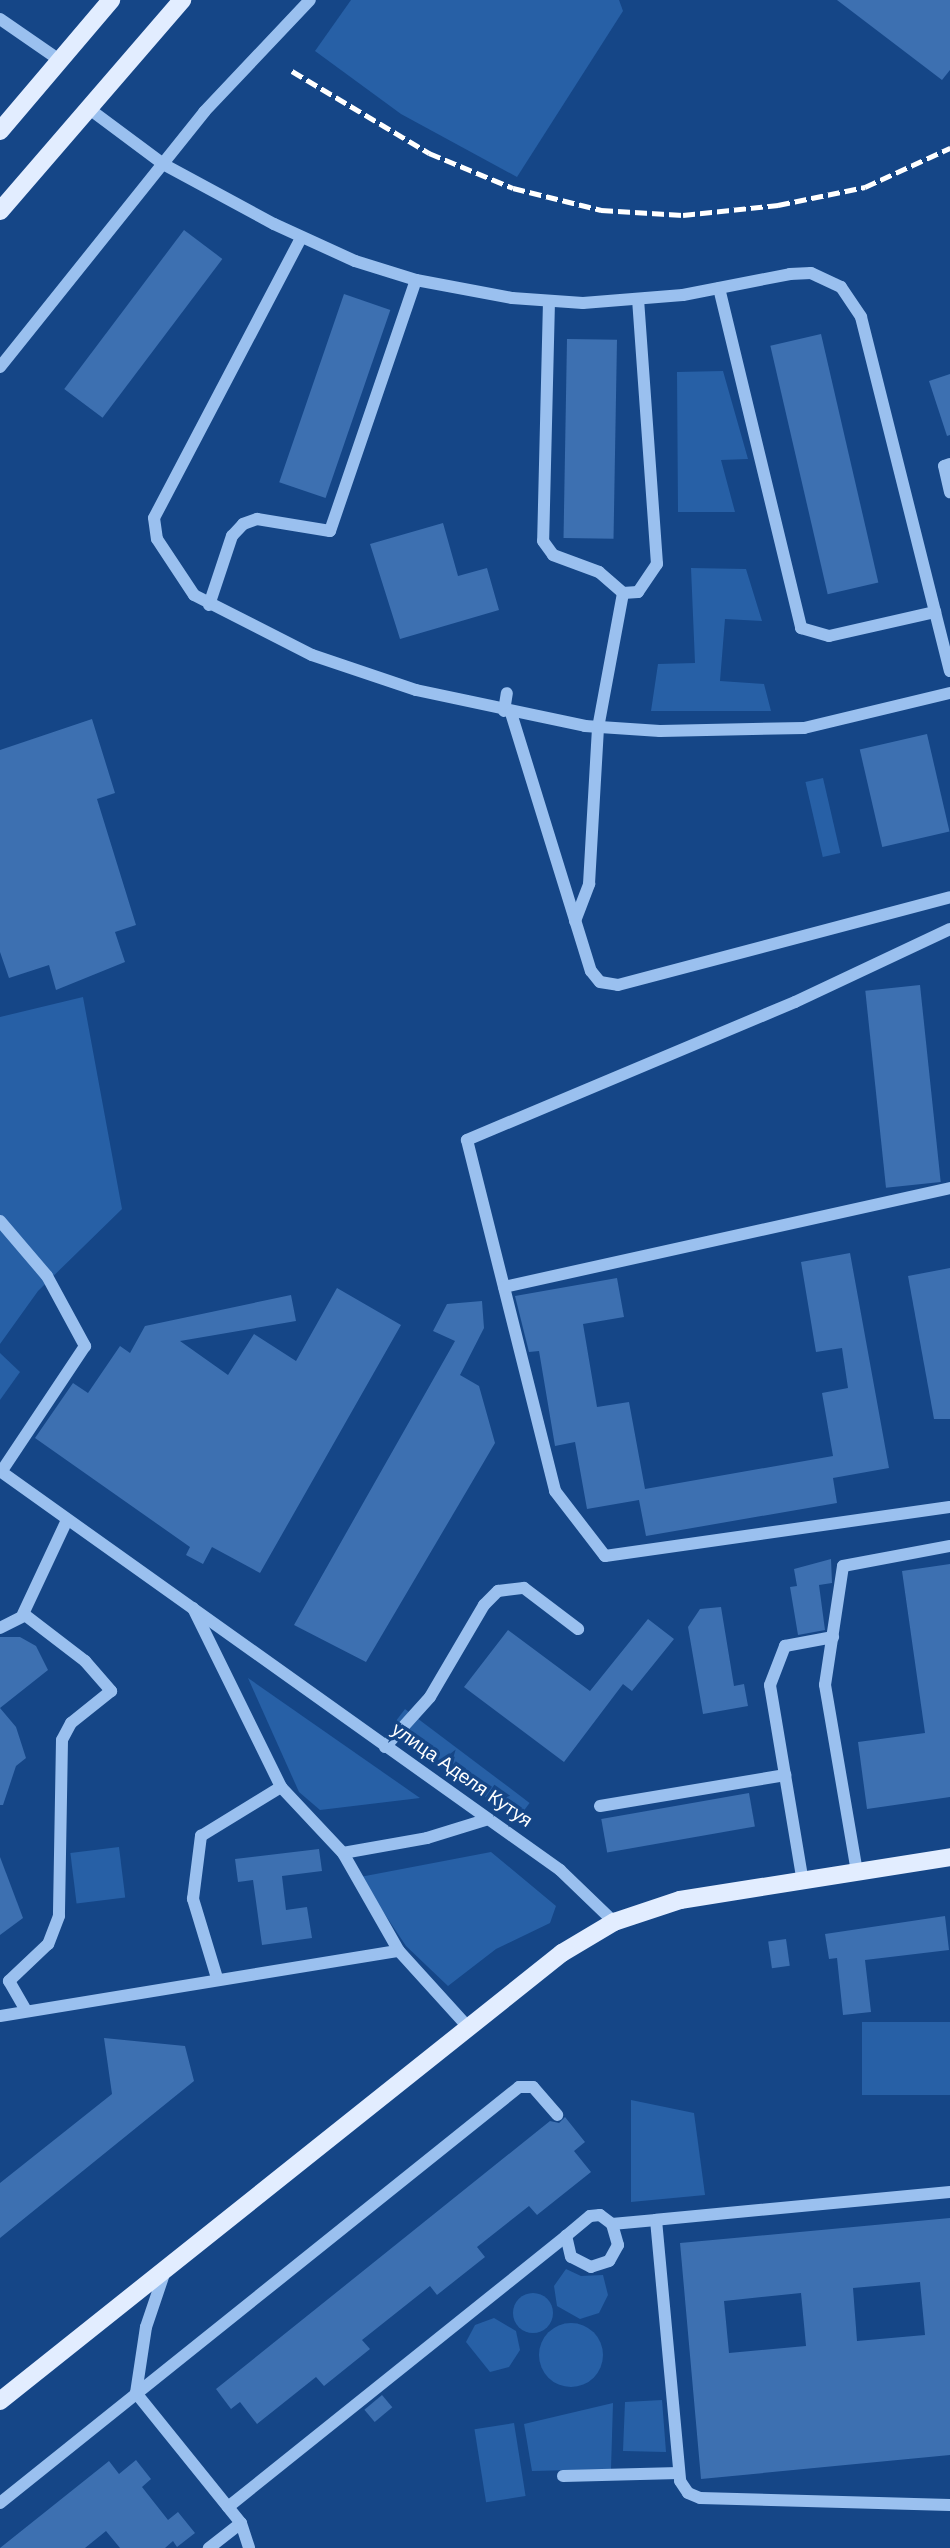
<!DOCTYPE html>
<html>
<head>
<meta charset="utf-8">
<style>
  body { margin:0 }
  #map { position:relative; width:950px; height:2548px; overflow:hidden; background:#154687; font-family:"DM Sans",sans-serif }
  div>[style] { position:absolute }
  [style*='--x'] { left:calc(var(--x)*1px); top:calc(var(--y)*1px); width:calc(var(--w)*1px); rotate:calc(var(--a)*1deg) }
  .green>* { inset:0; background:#2760a6; transform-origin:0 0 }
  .round { border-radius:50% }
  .building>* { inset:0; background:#3d70b1; transform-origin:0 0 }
  .minor>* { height:12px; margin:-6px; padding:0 6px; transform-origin:6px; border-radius:6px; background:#9ac0ef }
  .major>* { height:18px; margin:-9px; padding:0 9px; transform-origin:9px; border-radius:9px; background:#e2edff }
  .rail>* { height:5px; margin-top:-2.5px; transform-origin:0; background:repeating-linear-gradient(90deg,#fff 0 12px,transparent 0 17px) }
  span { translate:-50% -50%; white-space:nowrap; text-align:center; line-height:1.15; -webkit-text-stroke:7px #154687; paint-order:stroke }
  .street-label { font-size:19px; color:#fff }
</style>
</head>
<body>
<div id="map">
  <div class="green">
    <div style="clip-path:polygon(351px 0,619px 0,623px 11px,517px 177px,401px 114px,315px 51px)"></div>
    <div style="clip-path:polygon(723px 371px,748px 459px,721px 460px,735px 512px,678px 512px,677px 372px)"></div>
    <div style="clip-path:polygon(691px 568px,746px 569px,762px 621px,725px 619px,720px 681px,764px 684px,771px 711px,651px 711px,658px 664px,695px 663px)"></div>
    <div style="left:823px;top:778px;width:77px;height:18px;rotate:77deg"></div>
    <div style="clip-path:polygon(83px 997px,122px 1209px,38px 1291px,0 1344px,0 1017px)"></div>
    <div style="clip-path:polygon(0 1353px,20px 1372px,0 1400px)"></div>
    <div style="clip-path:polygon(248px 1678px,420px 1798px,320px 1810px,299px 1792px)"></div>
    <div style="left:405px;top:1709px;width:156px;height:22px;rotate:37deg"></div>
    <div style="left:119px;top:1847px;width:51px;height:49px;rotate:83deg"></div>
    <div style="clip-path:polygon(491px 1852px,556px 1906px,550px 1923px,496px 1949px,448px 1986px,406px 1946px,360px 1877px)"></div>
    <div style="left:950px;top:2022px;width:73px;height:88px;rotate:90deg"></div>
    <div style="clip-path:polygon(631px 2100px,694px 2113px,705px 2195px,631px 2202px)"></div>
    <div style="clip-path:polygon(566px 2269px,581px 2276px,603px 2275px,608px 2295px,599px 2313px,580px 2319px,557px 2306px,554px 2286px)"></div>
    <div class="round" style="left:513px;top:2293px;width:40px;height:40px"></div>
    <div style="clip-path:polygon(494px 2318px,516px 2331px,520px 2350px,509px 2367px,490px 2372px,466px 2342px,475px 2325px)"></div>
    <div class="round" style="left:539px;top:2323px;width:64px;height:64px"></div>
    <div style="clip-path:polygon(662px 2400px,666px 2452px,623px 2451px,625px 2402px)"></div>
    <div style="clip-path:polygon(613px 2403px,611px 2469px,532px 2471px,524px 2424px)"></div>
    <div style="left:514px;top:2423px;width:74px;height:40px;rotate:81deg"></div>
  </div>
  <div class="building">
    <div style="clip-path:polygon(837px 0,950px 0,950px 70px,942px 80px)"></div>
    <div style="left:184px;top:230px;width:48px;height:199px;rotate:37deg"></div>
    <div style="left:344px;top:294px;width:49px;height:199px;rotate:19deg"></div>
    <div style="left:821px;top:334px;width:255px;height:52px;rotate:77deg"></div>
    <div style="left:567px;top:339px;width:50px;height:199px;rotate:1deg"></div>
    <div style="clip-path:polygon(950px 374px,950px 435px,947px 436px,929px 381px)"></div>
    <div style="clip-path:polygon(443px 523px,458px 576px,487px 568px,499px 610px,400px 639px,370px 544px)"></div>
    <div style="clip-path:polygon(92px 719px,115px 793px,97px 799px,136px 925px,115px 932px,125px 962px,56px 990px,49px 965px,9px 978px,0 952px,0 750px)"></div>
    <div style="left:927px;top:734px;width:100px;height:69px;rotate:77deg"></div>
    <div style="left:920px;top:985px;width:198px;height:55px;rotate:84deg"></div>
    <div style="clip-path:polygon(850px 1253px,889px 1468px,833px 1478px,837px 1503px,646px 1536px,639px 1500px,587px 1509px,575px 1442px,555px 1446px,539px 1351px,529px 1352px,515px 1296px,617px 1278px,624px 1317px,583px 1324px,597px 1407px,629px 1402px,645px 1489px,833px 1456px,822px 1393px,848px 1388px,842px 1348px,816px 1352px,801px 1262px)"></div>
    <div style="clip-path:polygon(950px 1268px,950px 1419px,934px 1419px,908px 1276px)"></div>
    <div style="clip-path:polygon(337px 1288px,401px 1325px,260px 1573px,212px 1547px,203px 1564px,186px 1555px,190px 1547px,35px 1438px,73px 1383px,88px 1393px,120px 1346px,130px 1353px,145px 1326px,291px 1295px,296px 1321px,180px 1341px,228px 1375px,254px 1334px,296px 1361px)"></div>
    <div style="clip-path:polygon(482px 1301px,484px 1328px,460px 1375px,479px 1386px,495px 1443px,366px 1662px,294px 1625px,455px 1341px,433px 1331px,447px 1304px)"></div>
    <div style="clip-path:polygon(831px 1559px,832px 1583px,819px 1585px,825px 1630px,798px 1635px,790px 1587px,797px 1586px,794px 1569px)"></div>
    <div style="clip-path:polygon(950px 1564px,950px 1797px,867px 1809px,858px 1742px,925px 1733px,902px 1571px)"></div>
    <div style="clip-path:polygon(721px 1607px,734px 1686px,744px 1684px,748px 1706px,703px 1714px,688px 1627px,700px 1609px)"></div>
    <div style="clip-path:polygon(648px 1619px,674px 1639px,632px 1691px,623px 1684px,564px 1762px,464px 1687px,508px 1630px,590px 1691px)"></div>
    <div style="clip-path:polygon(0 1637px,20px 1637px,36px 1646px,48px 1670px,0 1708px,16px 1727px,26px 1758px,16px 1766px,3px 1805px,0 1805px)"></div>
    <div style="left:749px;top:1793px;width:34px;height:150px;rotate:80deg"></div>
    <div style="clip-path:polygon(319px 1849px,322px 1871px,282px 1876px,286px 1910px,307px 1907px,312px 1938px,262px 1945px,253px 1880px,238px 1882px,235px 1859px)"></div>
    <div style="clip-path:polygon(0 1857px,23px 1918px,0 1935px)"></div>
    <div style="clip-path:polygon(945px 1916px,949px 1950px,865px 1960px,871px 2012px,843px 2015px,837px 1958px,829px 1959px,825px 1934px)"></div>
    <div style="left:786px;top:1939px;width:27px;height:18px;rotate:82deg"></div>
    <div style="clip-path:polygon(104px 2038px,185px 2046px,194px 2081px,0 2238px,0 2183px,112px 2094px)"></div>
    <div style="clip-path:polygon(565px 2117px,585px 2142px,574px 2151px,591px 2172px,537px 2215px,529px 2206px,477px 2247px,485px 2257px,437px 2295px,430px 2286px,362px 2340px,370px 2349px,324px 2386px,316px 2377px,257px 2424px,240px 2402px,231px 2409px,216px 2389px,550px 2121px,559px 2123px)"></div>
    <div style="clip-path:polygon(evenodd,950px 2218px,950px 2455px,701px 2479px,680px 2243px,950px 2218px,920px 2282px,925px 2335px,857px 2341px,853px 2288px,920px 2282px,950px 2218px,801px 2293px,806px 2346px,729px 2353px,724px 2301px,801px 2293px)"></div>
    <div style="left:382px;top:2395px;width:16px;height:23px;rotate:50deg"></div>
    <div style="clip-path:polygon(136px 2460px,151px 2479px,142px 2487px,168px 2520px,178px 2512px,195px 2533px,177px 2547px,173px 2541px,165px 2548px,120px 2548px,106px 2531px,85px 2548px,0 2548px,109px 2461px,119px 2474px)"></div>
  </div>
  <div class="minor">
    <div style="--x:0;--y:19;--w:70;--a:34.6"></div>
    <div style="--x:88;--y:108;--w:94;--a:36.7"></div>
    <div style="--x:163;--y:164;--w:126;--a:28.4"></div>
    <div style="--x:274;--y:224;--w:89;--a:24.6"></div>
    <div style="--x:355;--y:261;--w:64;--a:17.3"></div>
    <div style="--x:416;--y:280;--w:98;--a:10.6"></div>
    <div style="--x:512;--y:298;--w:71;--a:4"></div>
    <div style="--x:583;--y:303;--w:100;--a:-4.6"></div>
    <div style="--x:683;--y:295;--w:109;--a:-11.1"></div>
    <div style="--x:790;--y:274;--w:21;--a:-3"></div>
    <div style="--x:811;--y:273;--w:33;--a:25"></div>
    <div style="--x:841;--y:287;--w:36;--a:56"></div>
    <div style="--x:861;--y:317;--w:365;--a:75.9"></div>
    <div style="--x:301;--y:238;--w:316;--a:117.7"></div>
    <div style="--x:154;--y:518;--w:21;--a:82"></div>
    <div style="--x:157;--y:539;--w:67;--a:56.5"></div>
    <div style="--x:194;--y:595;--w:132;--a:27"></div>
    <div style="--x:312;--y:655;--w:110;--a:18.6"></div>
    <div style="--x:416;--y:690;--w:173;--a:12"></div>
    <div style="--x:585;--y:726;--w:75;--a:3.8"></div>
    <div style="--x:660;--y:731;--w:144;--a:-1.2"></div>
    <div style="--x:804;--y:728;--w:150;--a:-13.5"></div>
    <div style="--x:719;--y:288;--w:350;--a:76.4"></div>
    <div style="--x:801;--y:628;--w:29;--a:16"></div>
    <div style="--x:829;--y:636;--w:109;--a:-12.8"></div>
    <div style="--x:549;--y:301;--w:240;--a:91.4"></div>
    <div style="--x:543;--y:541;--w:17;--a:54"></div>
    <div style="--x:553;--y:555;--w:49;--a:20.3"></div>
    <div style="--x:599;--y:572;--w:32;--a:41"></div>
    <div style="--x:0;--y:367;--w:327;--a:-51.3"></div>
    <div style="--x:204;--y:112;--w:154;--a:-46.6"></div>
    <div style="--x:950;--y:464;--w:6;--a:162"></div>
    <div style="--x:944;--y:466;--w:27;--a:77"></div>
    <div style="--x:209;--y:605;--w:73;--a:-71.6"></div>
    <div style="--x:232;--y:536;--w:16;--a:-47"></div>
    <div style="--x:243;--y:524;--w:15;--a:-20"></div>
    <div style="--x:257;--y:519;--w:74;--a:9.3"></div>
    <div style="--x:330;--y:531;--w:265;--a:-71.1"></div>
    <div style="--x:504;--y:711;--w:18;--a:-81"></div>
    <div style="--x:511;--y:713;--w:270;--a:72.8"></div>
    <div style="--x:591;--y:971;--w:14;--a:51"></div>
    <div style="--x:600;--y:982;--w:18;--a:9"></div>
    <div style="--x:618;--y:985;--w:343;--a:-14.8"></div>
    <div style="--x:575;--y:921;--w:40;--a:-69"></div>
    <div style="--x:589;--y:884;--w:156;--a:-86.7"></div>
    <div style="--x:598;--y:728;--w:137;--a:-79.5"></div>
    <div style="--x:623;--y:593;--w:15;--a:-4"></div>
    <div style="--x:638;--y:592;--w:34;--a:-56"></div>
    <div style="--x:657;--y:564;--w:264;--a:-94.1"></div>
    <div style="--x:950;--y:929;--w:171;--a:154.8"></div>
    <div style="--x:795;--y:1002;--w:356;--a:157.2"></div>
    <div style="--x:467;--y:1140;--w:362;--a:75.9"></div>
    <div style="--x:555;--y:1491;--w:82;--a:52.4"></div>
    <div style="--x:605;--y:1556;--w:348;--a:-8.1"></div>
    <div style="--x:0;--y:1221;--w:72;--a:49.5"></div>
    <div style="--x:47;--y:1276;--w:80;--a:61.5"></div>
    <div style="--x:85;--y:1346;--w:151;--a:123.7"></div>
    <div style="--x:504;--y:1287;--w:457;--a:-12.5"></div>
    <div style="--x:0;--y:1471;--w:688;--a:35.47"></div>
    <div style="--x:560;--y:1870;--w:75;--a:43.9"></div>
    <div style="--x:193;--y:1608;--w:199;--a:63.8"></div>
    <div style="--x:281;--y:1787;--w:91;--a:46.8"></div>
    <div style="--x:343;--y:1853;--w:113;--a:60.3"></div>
    <div style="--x:399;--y:1951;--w:103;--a:47.8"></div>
    <div style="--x:23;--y:1614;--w:104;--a:-64.9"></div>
    <div style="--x:0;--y:1628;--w:28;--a:-27"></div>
    <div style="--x:25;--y:1615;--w:76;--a:37.5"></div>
    <div style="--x:85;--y:1661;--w:40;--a:49"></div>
    <div style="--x:111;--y:1691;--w:51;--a:141.3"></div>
    <div style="--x:71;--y:1723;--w:19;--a:118"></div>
    <div style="--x:62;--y:1740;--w:176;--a:91"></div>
    <div style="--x:59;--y:1916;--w:30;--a:111"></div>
    <div style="--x:48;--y:1944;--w:54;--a:136.5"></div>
    <div style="--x:9;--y:1981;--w:34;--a:60"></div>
    <div style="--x:385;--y:1747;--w:67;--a:-48"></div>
    <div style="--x:430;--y:1697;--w:107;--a:-59.6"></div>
    <div style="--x:484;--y:1605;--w:20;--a:-45"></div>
    <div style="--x:498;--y:1591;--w:26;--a:-7"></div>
    <div style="--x:524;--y:1588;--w:68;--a:37.2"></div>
    <div style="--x:785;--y:1775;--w:91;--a:-99.5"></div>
    <div style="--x:770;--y:1685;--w:42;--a:-69"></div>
    <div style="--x:785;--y:1646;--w:49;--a:-10.6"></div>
    <div style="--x:600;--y:1806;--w:188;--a:-9.5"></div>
    <div style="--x:785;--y:1775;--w:109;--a:80.5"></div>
    <div style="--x:343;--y:1853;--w:85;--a:-10.1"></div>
    <div style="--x:427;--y:1838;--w:61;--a:-17.2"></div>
    <div style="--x:857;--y:1872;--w:190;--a:-99.7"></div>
    <div style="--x:825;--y:1685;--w:120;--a:-81.4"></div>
    <div style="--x:843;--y:1566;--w:109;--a:-10.6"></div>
    <div style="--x:217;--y:1978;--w:83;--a:-106.9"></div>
    <div style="--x:193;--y:1899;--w:64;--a:-82.8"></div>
    <div style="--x:201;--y:1836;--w:94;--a:-31.5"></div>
    <div style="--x:0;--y:2016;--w:404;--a:-9.3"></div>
    <div style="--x:950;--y:2192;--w:295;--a:174.6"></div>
    <div style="--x:656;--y:2220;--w:262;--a:84.7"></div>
    <div style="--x:680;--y:2481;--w:14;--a:56"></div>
    <div style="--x:688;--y:2493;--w:13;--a:23"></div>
    <div style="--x:700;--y:2498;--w:250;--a:1.6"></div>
    <div style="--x:612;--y:2224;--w:44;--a:-5.2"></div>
    <div style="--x:166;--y:2268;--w:62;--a:108.7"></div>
    <div style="--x:146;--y:2327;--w:67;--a:98.6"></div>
    <div style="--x:136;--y:2393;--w:167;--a:51.1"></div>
    <div style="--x:241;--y:2523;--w:41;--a:142"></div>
    <div style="--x:563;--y:2476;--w:116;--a:-1.5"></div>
    <div style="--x:0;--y:2503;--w:665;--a:-38.71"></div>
    <div style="--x:519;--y:2087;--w:14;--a:0"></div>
    <div style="--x:533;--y:2087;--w:37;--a:49"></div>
    <div style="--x:228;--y:2507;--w:433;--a:-38.7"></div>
    <div style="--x:566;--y:2236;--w:31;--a:-40"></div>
    <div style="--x:590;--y:2216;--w:10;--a:-6"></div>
    <div style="--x:600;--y:2215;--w:15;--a:37"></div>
    <div style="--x:612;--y:2224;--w:22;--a:74"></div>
    <div style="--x:618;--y:2245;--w:18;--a:119"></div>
    <div style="--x:609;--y:2261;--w:19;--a:162"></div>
    <div style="--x:591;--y:2267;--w:22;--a:-153"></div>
    <div style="--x:571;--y:2257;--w:22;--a:-103"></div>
    <div style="--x:241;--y:2523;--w:26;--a:72"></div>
  </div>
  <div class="major">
    <div style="--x:0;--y:131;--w:172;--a:-49.7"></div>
    <div style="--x:0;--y:211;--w:279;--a:-49.2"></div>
    <div style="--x:0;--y:2401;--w:719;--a:-38.56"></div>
    <div style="--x:562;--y:1953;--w:61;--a:-30.8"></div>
    <div style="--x:614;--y:1922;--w:70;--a:-18.4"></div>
    <div style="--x:680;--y:1900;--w:273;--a:-9"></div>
  </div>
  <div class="rail">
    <div style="--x:292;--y:71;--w:160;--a:30.9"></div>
    <div style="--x:429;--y:153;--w:91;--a:22.6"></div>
    <div style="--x:513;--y:188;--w:91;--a:14"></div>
    <div style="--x:601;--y:210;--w:82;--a:3.5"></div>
    <div style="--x:683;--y:215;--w:96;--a:-6"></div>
    <div style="--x:778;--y:205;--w:89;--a:-11.7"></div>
    <div style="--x:865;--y:187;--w:94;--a:-24.6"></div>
  </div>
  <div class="street-label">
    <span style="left:462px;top:1775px;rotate:35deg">улица Аделя Кутуя</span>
  </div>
</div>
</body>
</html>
